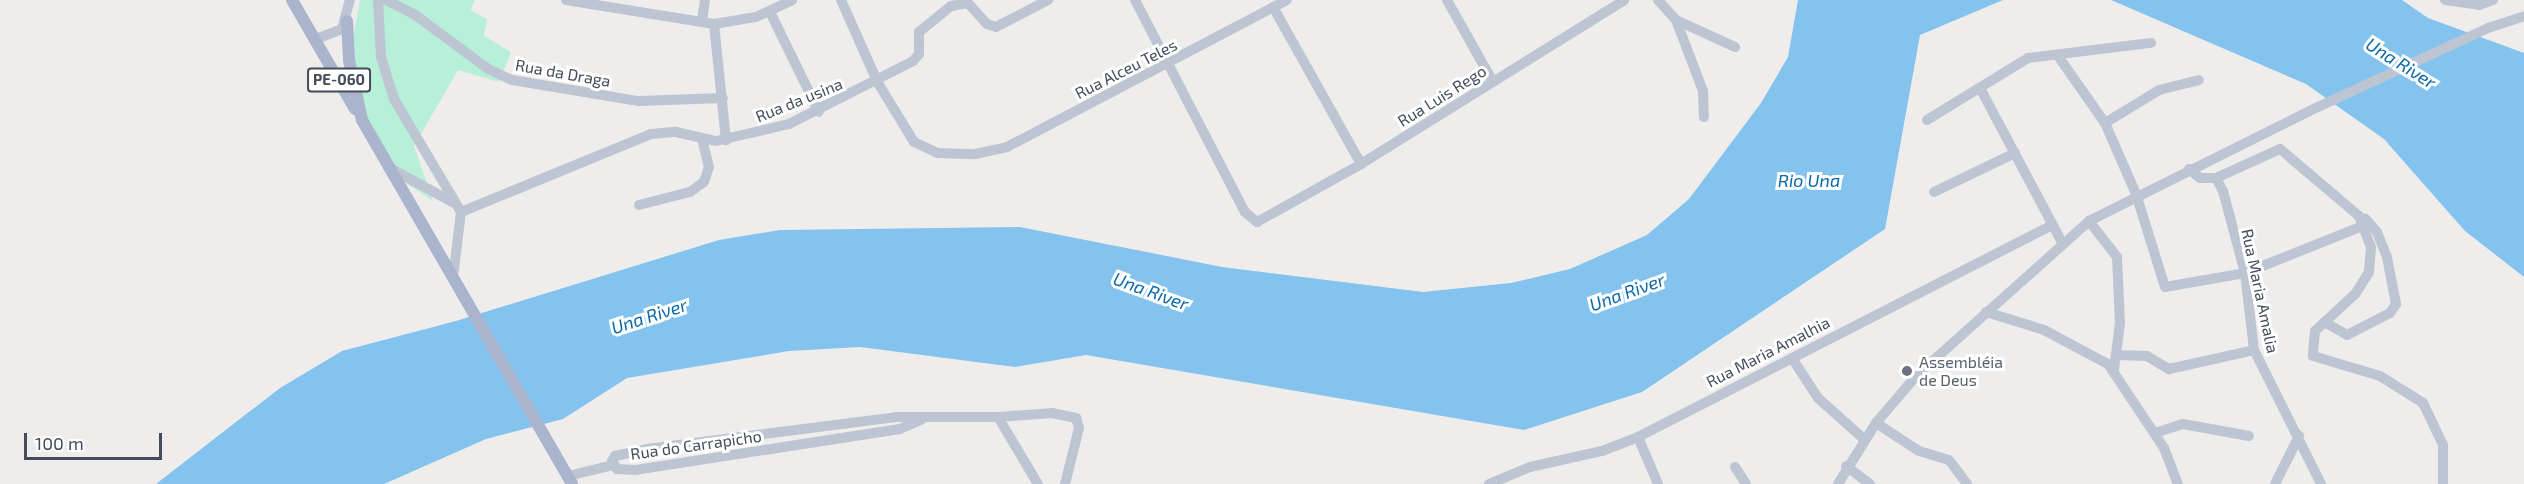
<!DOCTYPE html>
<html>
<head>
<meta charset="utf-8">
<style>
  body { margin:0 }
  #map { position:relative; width:2524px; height:484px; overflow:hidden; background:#efecec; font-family:"Exo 2",sans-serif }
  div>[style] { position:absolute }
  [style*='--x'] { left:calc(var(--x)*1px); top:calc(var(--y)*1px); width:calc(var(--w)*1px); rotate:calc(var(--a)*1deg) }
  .green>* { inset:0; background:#b7efd8 }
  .water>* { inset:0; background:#83c3ee }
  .minor>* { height:10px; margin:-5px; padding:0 5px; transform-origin:5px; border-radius:5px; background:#bec5d2 }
  .major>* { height:12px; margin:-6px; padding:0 6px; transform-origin:6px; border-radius:6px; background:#aab5cd }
  .dots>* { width:16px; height:16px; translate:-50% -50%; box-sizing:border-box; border:3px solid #fff; border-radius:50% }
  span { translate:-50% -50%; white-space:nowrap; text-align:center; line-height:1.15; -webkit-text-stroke:6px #fff; paint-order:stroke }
  .shield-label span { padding:2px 4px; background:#fff; border:2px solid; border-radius:4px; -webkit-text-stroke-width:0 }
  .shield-label { font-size:15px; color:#444b5a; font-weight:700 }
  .street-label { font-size:16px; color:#444b5a }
  .worship-label { font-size:16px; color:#5b616d }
  .left { translate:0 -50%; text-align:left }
  .water-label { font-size:18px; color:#0868a9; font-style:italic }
  .scale { position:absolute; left:24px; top:433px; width:138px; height:27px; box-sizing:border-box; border:3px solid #444b5a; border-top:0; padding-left:8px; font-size:18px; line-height:21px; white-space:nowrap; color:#444b5a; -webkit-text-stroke:4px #fff; paint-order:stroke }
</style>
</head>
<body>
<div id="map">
  <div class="green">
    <div style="clip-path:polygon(360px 0,475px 0,470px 10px,487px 19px,484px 36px,511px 52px,499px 82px,458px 70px,414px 146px,433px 201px,406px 183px,368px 121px,351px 49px)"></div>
  </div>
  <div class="water">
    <div style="clip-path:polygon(1798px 0,2003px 0,1920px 35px,1885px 229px,1642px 392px,1524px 430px,1086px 355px,1015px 367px,860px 347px,789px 351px,627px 378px,563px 419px,486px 439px,384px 484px,156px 484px,280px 388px,342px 351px,456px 321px,719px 240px,780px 230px,1020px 227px,1222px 267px,1423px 292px,1511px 283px,1570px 269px,1647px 235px,1689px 199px,1761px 103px,1788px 57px)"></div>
    <div style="clip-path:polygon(2111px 0,2402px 0,2428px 18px,2524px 53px,2524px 277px,2465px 231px,2384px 139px,2306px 84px)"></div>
  </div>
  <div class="minor">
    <div style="--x:378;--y:0;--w:57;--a:87"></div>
    <div style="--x:381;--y:57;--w:44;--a:72.8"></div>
    <div style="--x:394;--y:99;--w:131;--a:59.3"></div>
    <div style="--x:386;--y:0;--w:31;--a:27"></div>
    <div style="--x:414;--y:14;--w:92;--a:36.6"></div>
    <div style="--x:488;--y:69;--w:26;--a:25"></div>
    <div style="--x:512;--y:80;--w:128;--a:9.5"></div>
    <div style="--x:638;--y:101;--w:85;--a:-2"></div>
    <div style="--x:566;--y:0;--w:150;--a:9.2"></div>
    <div style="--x:714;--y:24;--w:43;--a:-9.5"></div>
    <div style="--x:756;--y:17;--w:40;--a:-25"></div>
    <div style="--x:841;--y:0;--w:91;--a:66"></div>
    <div style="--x:878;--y:83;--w:69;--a:58.6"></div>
    <div style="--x:914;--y:142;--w:26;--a:25"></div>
    <div style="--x:938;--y:153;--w:37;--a:2"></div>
    <div style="--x:975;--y:154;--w:33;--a:-12"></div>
    <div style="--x:1007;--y:147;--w:316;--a:-27.7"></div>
    <div style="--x:1135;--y:0;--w:239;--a:62.6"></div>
    <div style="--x:1245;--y:212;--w:16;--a:40"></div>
    <div style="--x:1257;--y:222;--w:119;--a:-29.1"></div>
    <div style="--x:1361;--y:164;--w:310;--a:-31.9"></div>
    <div style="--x:1447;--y:0;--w:94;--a:60.7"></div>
    <div style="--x:1658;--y:0;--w:27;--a:48"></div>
    <div style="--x:1676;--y:20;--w:65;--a:24.6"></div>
    <div style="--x:2445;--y:0;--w:34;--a:8"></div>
    <div style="--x:2479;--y:5;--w:15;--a:-20"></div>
    <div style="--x:1273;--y:7;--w:180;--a:60.7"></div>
    <div style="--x:770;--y:12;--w:111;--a:63.9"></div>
    <div style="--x:1676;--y:20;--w:76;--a:69.2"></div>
    <div style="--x:1703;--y:91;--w:26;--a:88"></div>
    <div style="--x:702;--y:21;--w:21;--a:-82"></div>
    <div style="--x:714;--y:24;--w:117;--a:84.1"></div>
    <div style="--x:316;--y:39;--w:28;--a:-21"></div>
    <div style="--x:342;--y:29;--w:30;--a:-75"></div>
    <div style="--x:2058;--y:56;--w:82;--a:55"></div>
    <div style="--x:2105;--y:123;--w:77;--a:66.4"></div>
    <div style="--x:2136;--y:194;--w:97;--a:72.7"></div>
    <div style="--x:2165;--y:287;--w:81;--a:-9.9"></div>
    <div style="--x:2245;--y:273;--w:129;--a:-21.8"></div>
    <div style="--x:1980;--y:88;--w:174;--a:62"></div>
    <div style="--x:1927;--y:120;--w:119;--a:-31.5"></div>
    <div style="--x:2028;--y:58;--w:124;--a:-7"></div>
    <div style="--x:2105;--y:123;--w:63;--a:-31.4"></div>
    <div style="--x:2159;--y:90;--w:41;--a:-14"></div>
    <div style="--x:388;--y:167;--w:75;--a:28.6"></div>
    <div style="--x:2189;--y:169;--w:14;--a:39"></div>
    <div style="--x:2200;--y:178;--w:16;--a:0"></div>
    <div style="--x:2216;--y:178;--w:15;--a:62"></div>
    <div style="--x:2223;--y:191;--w:85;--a:75"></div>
    <div style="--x:2245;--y:273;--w:78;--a:83.3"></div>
    <div style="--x:2254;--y:350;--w:150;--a:63.4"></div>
    <div style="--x:2216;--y:178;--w:70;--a:-24.4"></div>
    <div style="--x:2280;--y:149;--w:104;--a:40.3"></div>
    <div style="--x:2359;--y:216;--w:34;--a:69"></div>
    <div style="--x:2371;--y:248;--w:24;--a:95"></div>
    <div style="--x:2369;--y:272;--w:26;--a:122"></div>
    <div style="--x:2355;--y:294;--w:54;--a:137.2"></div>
    <div style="--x:2315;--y:331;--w:25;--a:95"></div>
    <div style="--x:2313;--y:356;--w:70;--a:16.6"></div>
    <div style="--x:2380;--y:376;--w:51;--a:32.1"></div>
    <div style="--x:2423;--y:403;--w:47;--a:64.5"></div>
    <div style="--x:2443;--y:445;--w:39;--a:90"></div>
    <div style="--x:1934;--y:192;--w:90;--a:-25.7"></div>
    <div style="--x:639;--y:205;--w:53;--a:-14.3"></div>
    <div style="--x:690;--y:192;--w:17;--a:-36"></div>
    <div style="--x:704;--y:182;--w:16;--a:-72"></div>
    <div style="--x:709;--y:167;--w:29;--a:-104"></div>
    <div style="--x:461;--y:212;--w:205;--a:-22.3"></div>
    <div style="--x:651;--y:134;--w:25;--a:-5"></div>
    <div style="--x:676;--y:132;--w:41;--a:12.7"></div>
    <div style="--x:716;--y:141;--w:75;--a:-13.1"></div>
    <div style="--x:789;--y:124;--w:139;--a:-26.9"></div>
    <div style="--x:913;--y:61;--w:9;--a:-49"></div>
    <div style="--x:919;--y:54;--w:22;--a:-90"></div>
    <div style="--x:919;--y:32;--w:41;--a:-39.1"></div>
    <div style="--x:951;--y:6;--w:17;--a:-10"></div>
    <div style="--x:968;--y:3;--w:28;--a:48"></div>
    <div style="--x:987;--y:24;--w:9;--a:18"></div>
    <div style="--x:996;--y:27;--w:59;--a:-27.4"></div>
    <div style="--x:2089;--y:221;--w:46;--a:52.1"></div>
    <div style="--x:2117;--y:257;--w:66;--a:87.4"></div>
    <div style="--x:2120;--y:323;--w:47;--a:97.3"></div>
    <div style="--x:453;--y:278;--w:66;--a:-83.1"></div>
    <div style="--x:1986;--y:312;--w:61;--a:17.2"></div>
    <div style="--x:2044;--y:330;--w:72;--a:28"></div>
    <div style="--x:2108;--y:364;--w:101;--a:56.3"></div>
    <div style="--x:2164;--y:448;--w:39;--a:69"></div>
    <div style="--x:2324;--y:322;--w:26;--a:29"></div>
    <div style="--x:2347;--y:335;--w:48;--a:-27.1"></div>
    <div style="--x:2390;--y:313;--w:11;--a:-56"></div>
    <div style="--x:2396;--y:304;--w:48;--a:-100.8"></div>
    <div style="--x:2387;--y:257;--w:27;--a:-112"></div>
    <div style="--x:2377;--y:232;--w:18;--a:-131"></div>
    <div style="--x:2117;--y:355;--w:30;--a:2"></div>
    <div style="--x:2147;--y:356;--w:26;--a:31"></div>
    <div style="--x:2169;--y:369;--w:87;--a:-12.6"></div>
    <div style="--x:1792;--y:358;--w:48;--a:57"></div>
    <div style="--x:1818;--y:398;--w:63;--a:41.8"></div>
    <div style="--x:998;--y:417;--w:54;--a:-4.2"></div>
    <div style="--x:1052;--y:413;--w:25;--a:12"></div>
    <div style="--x:1076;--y:418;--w:10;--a:73"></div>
    <div style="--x:1079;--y:428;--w:58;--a:104"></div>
    <div style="--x:921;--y:420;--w:23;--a:157"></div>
    <div style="--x:900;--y:429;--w:267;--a:171.2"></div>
    <div style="--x:636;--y:470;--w:19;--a:-177"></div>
    <div style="--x:617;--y:469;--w:9;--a:-122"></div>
    <div style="--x:612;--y:461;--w:6;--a:-59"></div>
    <div style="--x:615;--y:456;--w:33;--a:-12"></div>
    <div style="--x:647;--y:449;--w:251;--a:-7.3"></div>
    <div style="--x:896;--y:417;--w:102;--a:0"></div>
    <div style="--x:998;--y:417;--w:78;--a:59.2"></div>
    <div style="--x:1876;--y:423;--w:51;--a:33.1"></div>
    <div style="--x:1919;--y:451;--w:31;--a:17"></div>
    <div style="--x:1949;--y:460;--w:30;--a:53"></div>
    <div style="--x:2155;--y:433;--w:29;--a:-18"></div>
    <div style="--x:2183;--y:424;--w:67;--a:10.3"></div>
    <div style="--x:1638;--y:437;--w:51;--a:66.9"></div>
    <div style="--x:1846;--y:466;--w:30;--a:37"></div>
    <div style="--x:1735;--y:467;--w:20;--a:57"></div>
    <div style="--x:568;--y:476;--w:46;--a:-13.7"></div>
    <div style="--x:1489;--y:484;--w:44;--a:-22.5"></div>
    <div style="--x:1530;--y:467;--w:74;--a:-12.5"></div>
    <div style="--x:1602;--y:451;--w:39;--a:-21"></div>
    <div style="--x:1638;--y:437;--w:465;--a:-27.1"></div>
    <div style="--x:1838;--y:484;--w:72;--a:-58.1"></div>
    <div style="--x:1876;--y:423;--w:63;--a:-49.5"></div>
    <div style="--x:1917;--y:375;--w:231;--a:-41.8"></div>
    <div style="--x:2089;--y:221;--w:256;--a:-26.5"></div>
    <div style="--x:2318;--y:107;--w:187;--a:-24.9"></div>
    <div style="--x:2488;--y:28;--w:38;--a:-18"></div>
    <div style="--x:2275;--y:484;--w:54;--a:-63.4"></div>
  </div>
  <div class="major">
    <div style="--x:292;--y:0;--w:126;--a:60"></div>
    <div style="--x:347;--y:21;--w:39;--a:87"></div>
    <div style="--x:349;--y:60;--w:61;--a:77.8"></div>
    <div style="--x:362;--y:120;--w:420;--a:60"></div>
  </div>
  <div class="dots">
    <div style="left:1907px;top:371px;background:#6b7280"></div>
  </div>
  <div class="shield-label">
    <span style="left:339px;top:80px">PE-060</span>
  </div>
  <div class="street-label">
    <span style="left:1126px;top:69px;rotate:-27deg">Rua Alceu Teles</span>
    <span style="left:563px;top:73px;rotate:10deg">Rua da Draga</span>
    <span style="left:1442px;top:96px;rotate:-32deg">Rua Luis Rego</span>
    <span style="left:799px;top:100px;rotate:-22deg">Rua da usina</span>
    <span style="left:2260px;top:291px;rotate:78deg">Rua Maria Amalia</span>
    <span style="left:1768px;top:352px;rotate:-27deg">Rua Maria Amalhia</span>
    <span style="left:696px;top:445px;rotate:-8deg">Rua do Carrapicho</span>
  </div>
  <div class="worship-label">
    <span class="left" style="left:1919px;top:371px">Assembléia<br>de Deus</span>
  </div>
  <div class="water-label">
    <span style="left:2401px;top:63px;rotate:32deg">Una River</span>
    <span style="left:1809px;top:180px">Rio Una</span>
    <span style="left:1151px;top:291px;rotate:20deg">Una River</span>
    <span style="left:1627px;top:292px;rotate:-20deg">Una River</span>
    <span style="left:649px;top:316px;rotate:-18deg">Una River</span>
  </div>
  <div class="scale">100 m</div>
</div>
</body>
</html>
